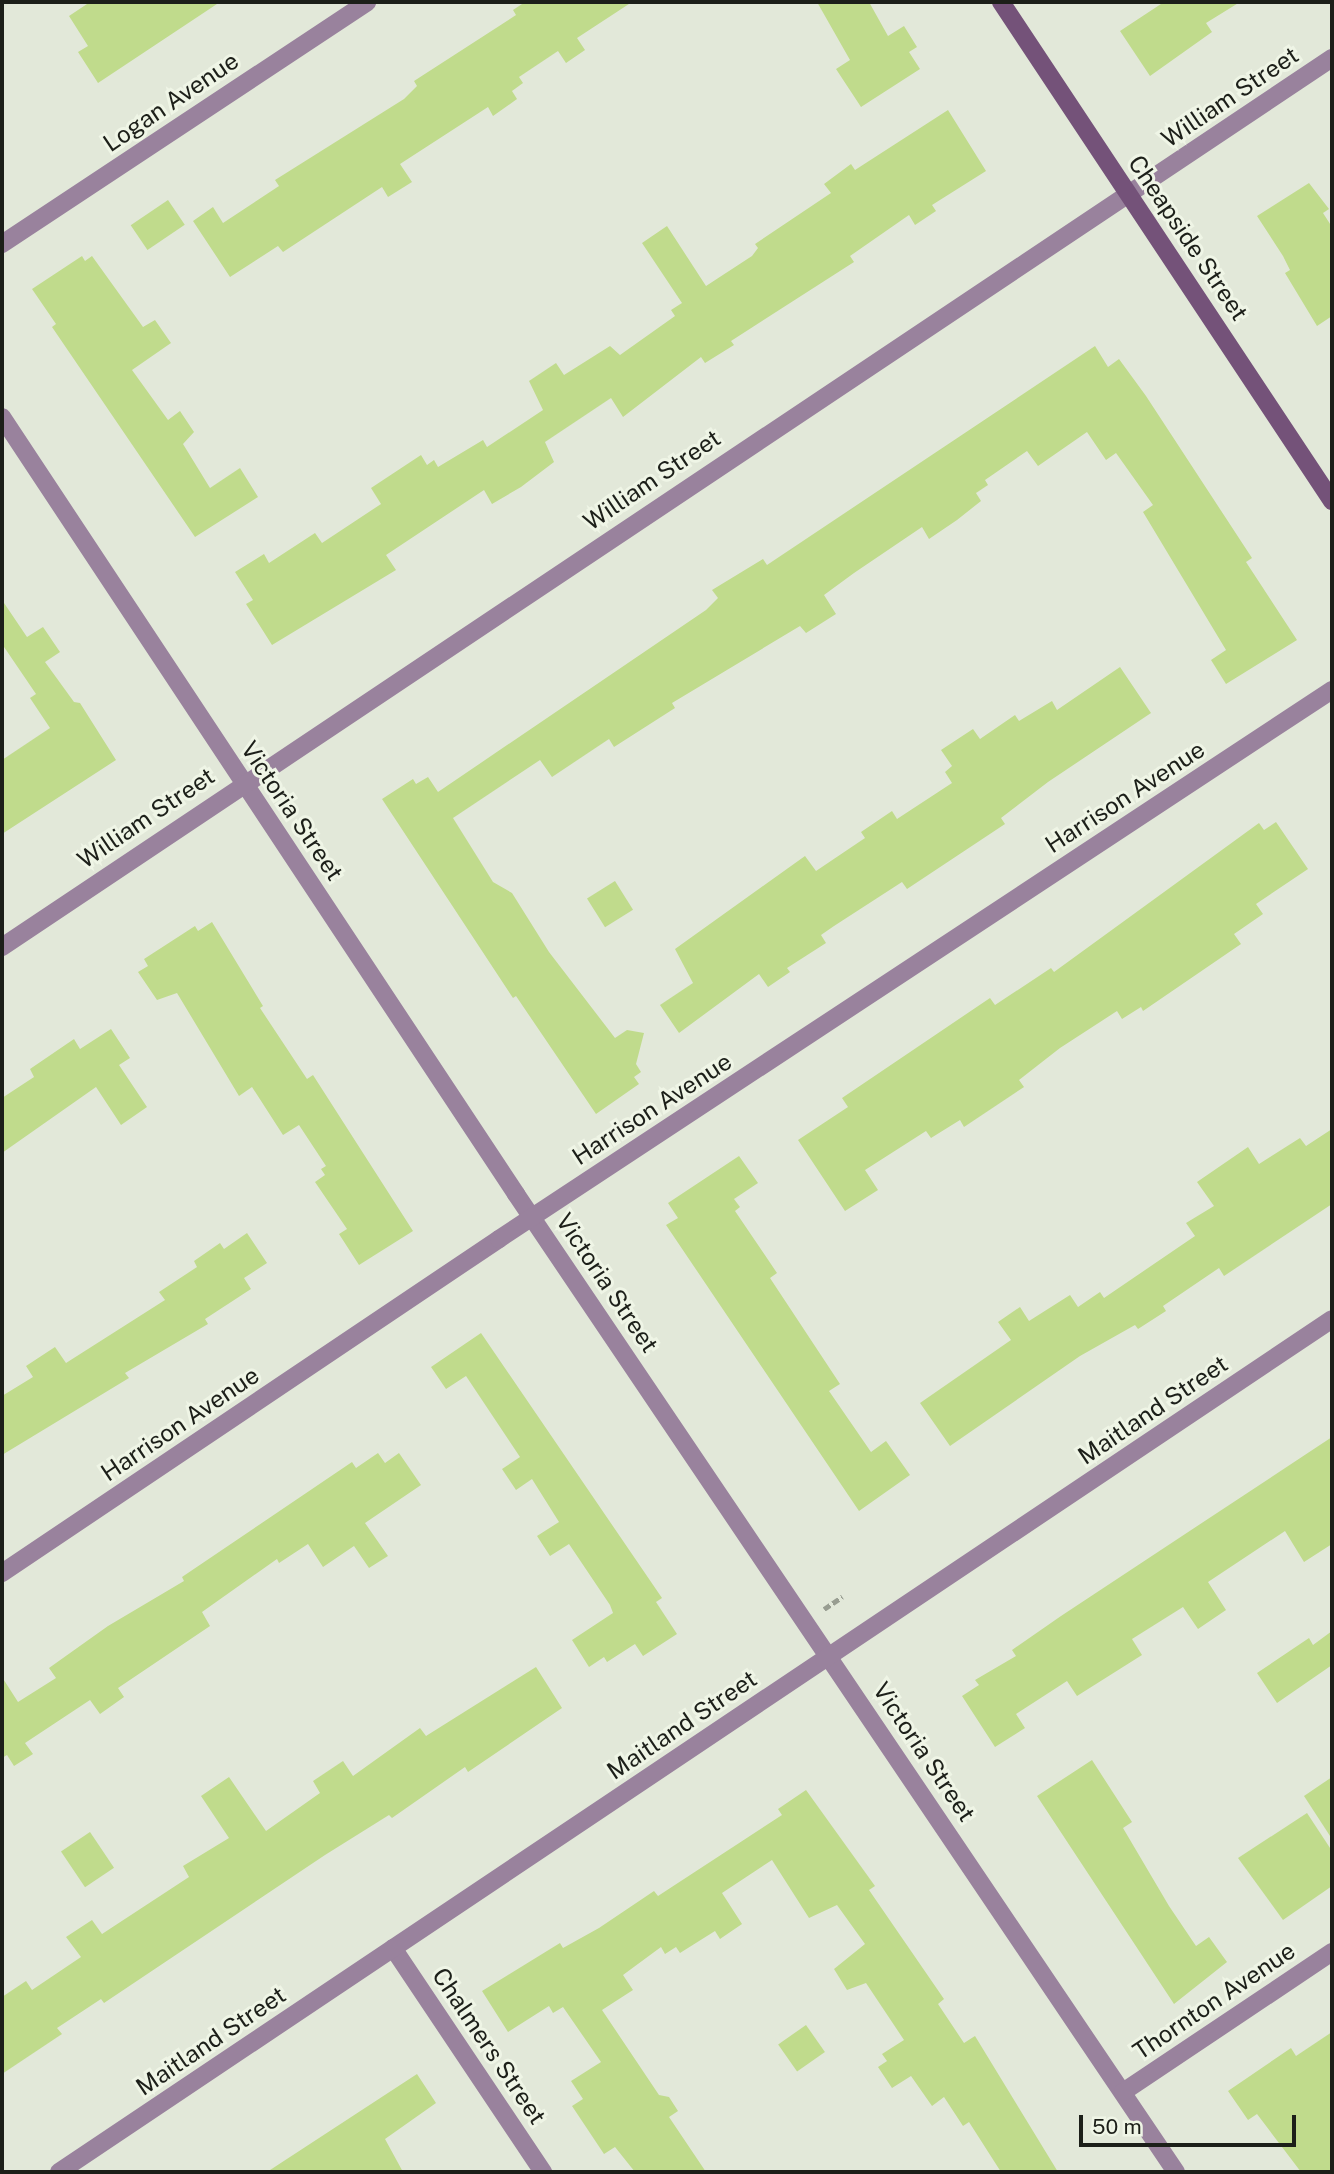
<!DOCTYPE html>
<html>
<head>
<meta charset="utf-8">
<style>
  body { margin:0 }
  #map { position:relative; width:1334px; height:2174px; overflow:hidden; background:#e2e8d9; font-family:"Public Sans",sans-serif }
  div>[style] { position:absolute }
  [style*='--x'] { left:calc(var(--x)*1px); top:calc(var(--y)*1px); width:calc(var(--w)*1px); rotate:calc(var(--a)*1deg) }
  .building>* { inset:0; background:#c0db8c; transform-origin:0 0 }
  .path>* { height:4.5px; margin-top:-2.25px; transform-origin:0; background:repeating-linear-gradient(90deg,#989d91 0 7px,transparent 0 10.5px) }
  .street>* { height:18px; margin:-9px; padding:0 9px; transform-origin:9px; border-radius:9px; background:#99829d }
  .secondary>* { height:18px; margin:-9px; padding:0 9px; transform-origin:9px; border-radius:9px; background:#745279 }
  span { translate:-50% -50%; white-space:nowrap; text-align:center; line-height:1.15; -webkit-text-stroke:6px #eff5e6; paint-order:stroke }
  .street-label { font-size:24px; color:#1c1f19 }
  .frame { position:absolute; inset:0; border:4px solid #1c1f19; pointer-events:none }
  .scale { position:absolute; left:1079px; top:2115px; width:217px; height:32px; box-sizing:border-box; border:4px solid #1c1f19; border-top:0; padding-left:9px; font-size:21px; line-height:24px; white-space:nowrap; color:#1c1f19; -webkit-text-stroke:5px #eff5e6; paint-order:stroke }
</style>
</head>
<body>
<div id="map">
  <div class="building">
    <div style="clip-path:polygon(90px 2px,220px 2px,98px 83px,78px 52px,88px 46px,69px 16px)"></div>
    <div style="clip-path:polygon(525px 2px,632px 2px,577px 38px,585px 50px,566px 63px,558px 51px,519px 77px,523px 83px,512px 91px,517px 99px,493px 116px,488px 107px,400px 164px,412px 182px,388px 197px,382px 187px,283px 252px,278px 246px,230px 277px,193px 221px,213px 207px,223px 223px,279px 186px,275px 180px,404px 99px,417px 86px,414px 81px,516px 15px,513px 10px)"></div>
    <div style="clip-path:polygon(817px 2px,869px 2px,888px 36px,904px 26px,917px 47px,909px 52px,920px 69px,861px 107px,836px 69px,850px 60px)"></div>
    <div style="clip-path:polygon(1164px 2px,1240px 2px,1206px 23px,1212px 32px,1150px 76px,1120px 31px)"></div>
    <div style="clip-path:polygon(948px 110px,986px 171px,932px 205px,936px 211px,915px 225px,909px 215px,850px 256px,854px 262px,731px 341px,734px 345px,705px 363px,701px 357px,623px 417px,611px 398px,545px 442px,554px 462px,521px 487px,492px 504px,484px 490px,386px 555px,396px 570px,272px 645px,246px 604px,253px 600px,235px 572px,264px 554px,269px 563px,315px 533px,322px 543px,381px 504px,371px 488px,421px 455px,427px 465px,434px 460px,438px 467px,483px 440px,487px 447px,543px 410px,529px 381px,556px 363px,564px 375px,610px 346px,620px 355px,675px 316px,671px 310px,682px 303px,642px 243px,667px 226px,706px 286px,752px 256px,758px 248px,755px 244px,831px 193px,824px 184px,851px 164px,855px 170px)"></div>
    <div style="clip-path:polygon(1309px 183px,1329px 209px,1323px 213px,1332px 227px,1332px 316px,1317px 326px,1285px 273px,1290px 270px,1283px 256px,1257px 216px)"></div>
    <div style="left:168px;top:200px;width:30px;height:45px;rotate:56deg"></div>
    <div style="clip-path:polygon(82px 256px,85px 261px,92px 256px,143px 327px,155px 320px,171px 343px,132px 370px,168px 420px,180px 411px,194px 432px,183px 444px,210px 488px,240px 468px,258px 497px,195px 537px,52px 327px,56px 324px,32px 289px)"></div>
    <div style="clip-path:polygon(1095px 346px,1108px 367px,1119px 359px,1146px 396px,1252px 558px,1246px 562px,1297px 640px,1226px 684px,1211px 660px,1226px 650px,1143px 512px,1153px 505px,1116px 453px,1106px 460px,1087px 432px,1038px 466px,1027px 451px,985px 480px,988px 485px,976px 493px,981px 501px,957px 520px,929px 539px,922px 527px,854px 573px,824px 595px,836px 614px,806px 633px,800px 626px,672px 703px,675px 708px,614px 747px,609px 739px,552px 777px,540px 760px,453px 818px,493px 882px,512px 893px,549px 952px,615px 1038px,627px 1030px,644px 1033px,636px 1064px,641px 1072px,634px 1077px,639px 1084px,596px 1114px,516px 996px,513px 998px,382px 799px,413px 779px,416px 784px,428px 777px,438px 792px,706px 610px,718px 598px,712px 590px,763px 559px,767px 565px)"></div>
    <div style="clip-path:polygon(2px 600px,27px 637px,43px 627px,60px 652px,45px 662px,74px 702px,80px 703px,116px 760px,2px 834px,2px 760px,50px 728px,30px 698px,36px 694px,2px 644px)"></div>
    <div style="clip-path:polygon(1120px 667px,1151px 713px,1048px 782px,1001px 818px,1005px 824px,907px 889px,902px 882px,834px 926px,821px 935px,826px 943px,787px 968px,790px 972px,768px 987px,759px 974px,679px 1033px,660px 1005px,693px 983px,675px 949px,805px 856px,816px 871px,865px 838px,861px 832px,892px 811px,897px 819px,952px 783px,945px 772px,952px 766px,941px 750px,973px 729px,980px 739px,1015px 715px,1019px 721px,1052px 701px,1057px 710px)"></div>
    <div style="clip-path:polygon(1276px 822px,1308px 869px,1256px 904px,1263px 914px,1234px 934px,1241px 944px,1143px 1011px,1141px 1007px,1122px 1019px,1117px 1011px,1060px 1048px,1019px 1080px,1024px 1087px,964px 1127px,960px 1120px,931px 1138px,926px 1131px,865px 1170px,878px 1190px,845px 1211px,798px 1140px,848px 1107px,842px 1098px,990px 998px,995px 1005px,1051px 968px,1054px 972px,1259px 823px,1264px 830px)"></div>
    <div style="left:615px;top:881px;width:34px;height:33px;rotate:58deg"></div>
    <div style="clip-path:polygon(212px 922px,263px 1006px,260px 1008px,307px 1079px,313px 1075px,413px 1231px,359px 1265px,339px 1234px,347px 1229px,315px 1182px,325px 1175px,321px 1169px,326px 1166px,299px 1125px,283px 1135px,252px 1087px,239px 1096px,177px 993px,157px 1000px,138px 972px,148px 966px,144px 959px,195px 926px,198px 931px)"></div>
    <div style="clip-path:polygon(111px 1029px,130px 1058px,119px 1065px,147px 1107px,121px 1125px,96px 1087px,2px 1153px,2px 1098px,34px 1077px,30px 1069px,74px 1039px,80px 1049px)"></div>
    <div style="clip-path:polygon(1332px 1129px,1332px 1204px,1224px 1276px,1219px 1268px,1163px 1306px,1166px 1311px,1138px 1329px,1135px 1325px,1080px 1356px,950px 1446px,920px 1403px,1011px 1340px,998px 1322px,1020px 1307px,1029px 1321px,1070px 1295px,1078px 1307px,1100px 1292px,1104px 1298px,1195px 1236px,1186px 1223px,1214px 1206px,1197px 1182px,1248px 1147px,1259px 1164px,1300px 1138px,1306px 1146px)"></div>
    <div style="clip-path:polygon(739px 1156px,758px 1183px,734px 1199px,740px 1207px,735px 1211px,777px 1273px,770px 1278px,840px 1384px,829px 1391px,871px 1452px,886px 1441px,910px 1475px,859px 1511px,666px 1225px,678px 1218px,668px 1203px)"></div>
    <div style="clip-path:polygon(247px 1233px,267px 1263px,244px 1278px,251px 1289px,205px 1319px,208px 1324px,125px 1373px,129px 1378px,2px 1455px,2px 1396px,33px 1377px,26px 1366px,55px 1347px,66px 1363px,165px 1300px,159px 1292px,197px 1267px,194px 1261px,220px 1243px,224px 1249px)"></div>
    <div style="clip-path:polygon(481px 1333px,662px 1598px,656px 1602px,677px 1634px,643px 1656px,635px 1644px,607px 1662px,604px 1657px,589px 1667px,572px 1640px,613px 1613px,610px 1605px,569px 1544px,550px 1556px,537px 1536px,559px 1522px,532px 1479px,516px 1490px,502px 1469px,520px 1457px,466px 1376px,446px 1389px,431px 1367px)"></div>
    <div style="clip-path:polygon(1332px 1437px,1332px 1544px,1304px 1562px,1285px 1531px,1208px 1582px,1226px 1610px,1198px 1629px,1183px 1607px,1132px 1639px,1142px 1655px,1077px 1696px,1067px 1681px,1016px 1714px,1025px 1728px,995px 1747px,962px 1696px,979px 1685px,975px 1680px,1016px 1656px,1012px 1650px,1061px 1616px)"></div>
    <div style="clip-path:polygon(378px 1453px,385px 1463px,399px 1453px,421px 1485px,365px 1523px,388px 1556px,369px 1568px,354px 1546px,323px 1567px,308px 1544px,279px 1563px,277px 1559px,202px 1612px,210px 1626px,118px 1688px,124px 1697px,100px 1714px,90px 1700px,25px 1743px,33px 1754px,14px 1766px,7px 1755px,2px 1758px,2px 1677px,18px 1702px,56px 1678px,49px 1668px,108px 1626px,184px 1581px,182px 1577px,352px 1462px,356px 1468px)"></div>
    <div style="clip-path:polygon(1332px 1631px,1332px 1665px,1277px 1703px,1257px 1673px,1309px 1638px,1313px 1645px)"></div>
    <div style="clip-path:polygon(536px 1667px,562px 1708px,468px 1772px,465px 1767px,392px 1818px,389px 1815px,325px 1855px,104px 2003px,101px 1999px,57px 2028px,62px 2034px,2px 2074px,2px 1997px,26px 1981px,32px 1990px,81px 1957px,66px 1937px,92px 1920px,102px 1934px,189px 1877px,183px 1866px,229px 1838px,201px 1796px,229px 1777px,266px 1831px,320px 1793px,313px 1781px,343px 1761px,353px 1776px,420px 1728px,426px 1736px)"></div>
    <div style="clip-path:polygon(1092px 1760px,1132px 1822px,1123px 1828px,1169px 1906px,1196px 1946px,1209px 1937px,1227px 1962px,1174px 2004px,1037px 1796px)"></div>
    <div style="clip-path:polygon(1332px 1777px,1332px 1839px,1304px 1796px)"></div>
    <div style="clip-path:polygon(806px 1790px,875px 1886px,869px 1890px,944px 1999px,938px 2004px,964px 2043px,975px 2036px,1058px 2172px,1001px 2172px,969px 2122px,963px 2126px,944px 2097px,932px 2106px,911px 2076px,892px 2088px,878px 2067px,887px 2061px,882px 2054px,904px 2040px,866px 1983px,847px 1990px,834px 1969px,865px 1944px,837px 1905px,809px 1918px,772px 1860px,722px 1893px,742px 1924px,720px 1939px,715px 1931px,680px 1953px,676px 1947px,665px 1954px,661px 1947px,623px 1975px,633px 1990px,602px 2010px,659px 2095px,669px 2097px,678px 2111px,669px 2117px,706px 2172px,635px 2172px,615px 2147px,604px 2154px,572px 2106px,583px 2099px,571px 2081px,601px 2062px,563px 2007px,553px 2013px,549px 2006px,508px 2032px,482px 1991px,560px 1943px,563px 1948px,599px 1928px,654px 1891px,658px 1896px,782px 1815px,778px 1809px)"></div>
    <div style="clip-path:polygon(1307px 1813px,1332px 1851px,1332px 1886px,1283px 1920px,1238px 1858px)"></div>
    <div style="left:90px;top:1832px;width:43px;height:35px;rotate:56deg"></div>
    <div style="left:806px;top:2025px;width:33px;height:34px;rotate:55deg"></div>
    <div style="clip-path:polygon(1332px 2032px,1332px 2172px,1301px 2172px,1257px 2114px,1248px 2120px,1228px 2091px,1291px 2048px,1296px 2056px)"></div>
    <div style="clip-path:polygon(417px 2074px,436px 2103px,385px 2139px,403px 2172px,267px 2172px)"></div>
  </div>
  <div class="path">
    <div style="--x:824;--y:1609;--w:22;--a:-34"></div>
  </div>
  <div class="street">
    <div style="--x:2;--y:244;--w:438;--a:-33.5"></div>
    <div style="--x:2;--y:417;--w:932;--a:56.51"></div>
    <div style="--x:516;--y:1194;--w:1180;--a:55.99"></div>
    <div style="--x:2;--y:947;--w:1600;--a:-33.76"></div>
    <div style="--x:2;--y:1573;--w:599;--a:-33.9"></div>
    <div style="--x:499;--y:1239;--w:998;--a:-33.39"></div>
    <div style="--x:393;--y:1948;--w:270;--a:56.2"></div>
    <div style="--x:1123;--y:2092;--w:252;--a:-33.8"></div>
    <div style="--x:59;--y:2172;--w:1532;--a:-33.82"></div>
  </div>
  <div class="secondary">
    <div style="--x:1001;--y:2;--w:599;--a:56.44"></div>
  </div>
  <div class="street-label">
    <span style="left:1230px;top:97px;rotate:-34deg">William Street</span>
    <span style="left:171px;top:102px;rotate:-34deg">Logan Avenue</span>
    <span style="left:1188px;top:238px;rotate:56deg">Cheapside Street</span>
    <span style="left:652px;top:480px;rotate:-34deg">William Street</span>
    <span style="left:1125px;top:797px;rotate:-33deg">Harrison Avenue</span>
    <span style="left:292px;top:811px;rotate:56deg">Victoria Street</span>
    <span style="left:146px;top:818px;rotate:-34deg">William Street</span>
    <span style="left:652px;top:1109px;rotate:-33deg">Harrison Avenue</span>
    <span style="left:607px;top:1283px;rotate:56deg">Victoria Street</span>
    <span style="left:1153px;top:1410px;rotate:-34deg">Maitland Street</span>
    <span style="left:180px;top:1424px;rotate:-34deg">Harrison Avenue</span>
    <span style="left:682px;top:1725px;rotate:-34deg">Maitland Street</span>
    <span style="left:924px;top:1752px;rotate:56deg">Victoria Street</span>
    <span style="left:1214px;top:2001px;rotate:-34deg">Thornton Avenue</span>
    <span style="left:211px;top:2041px;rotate:-34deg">Maitland Street</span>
    <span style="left:489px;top:2046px;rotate:56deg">Chalmers Street</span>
  </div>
  <div class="frame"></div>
  <div class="scale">50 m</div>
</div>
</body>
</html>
